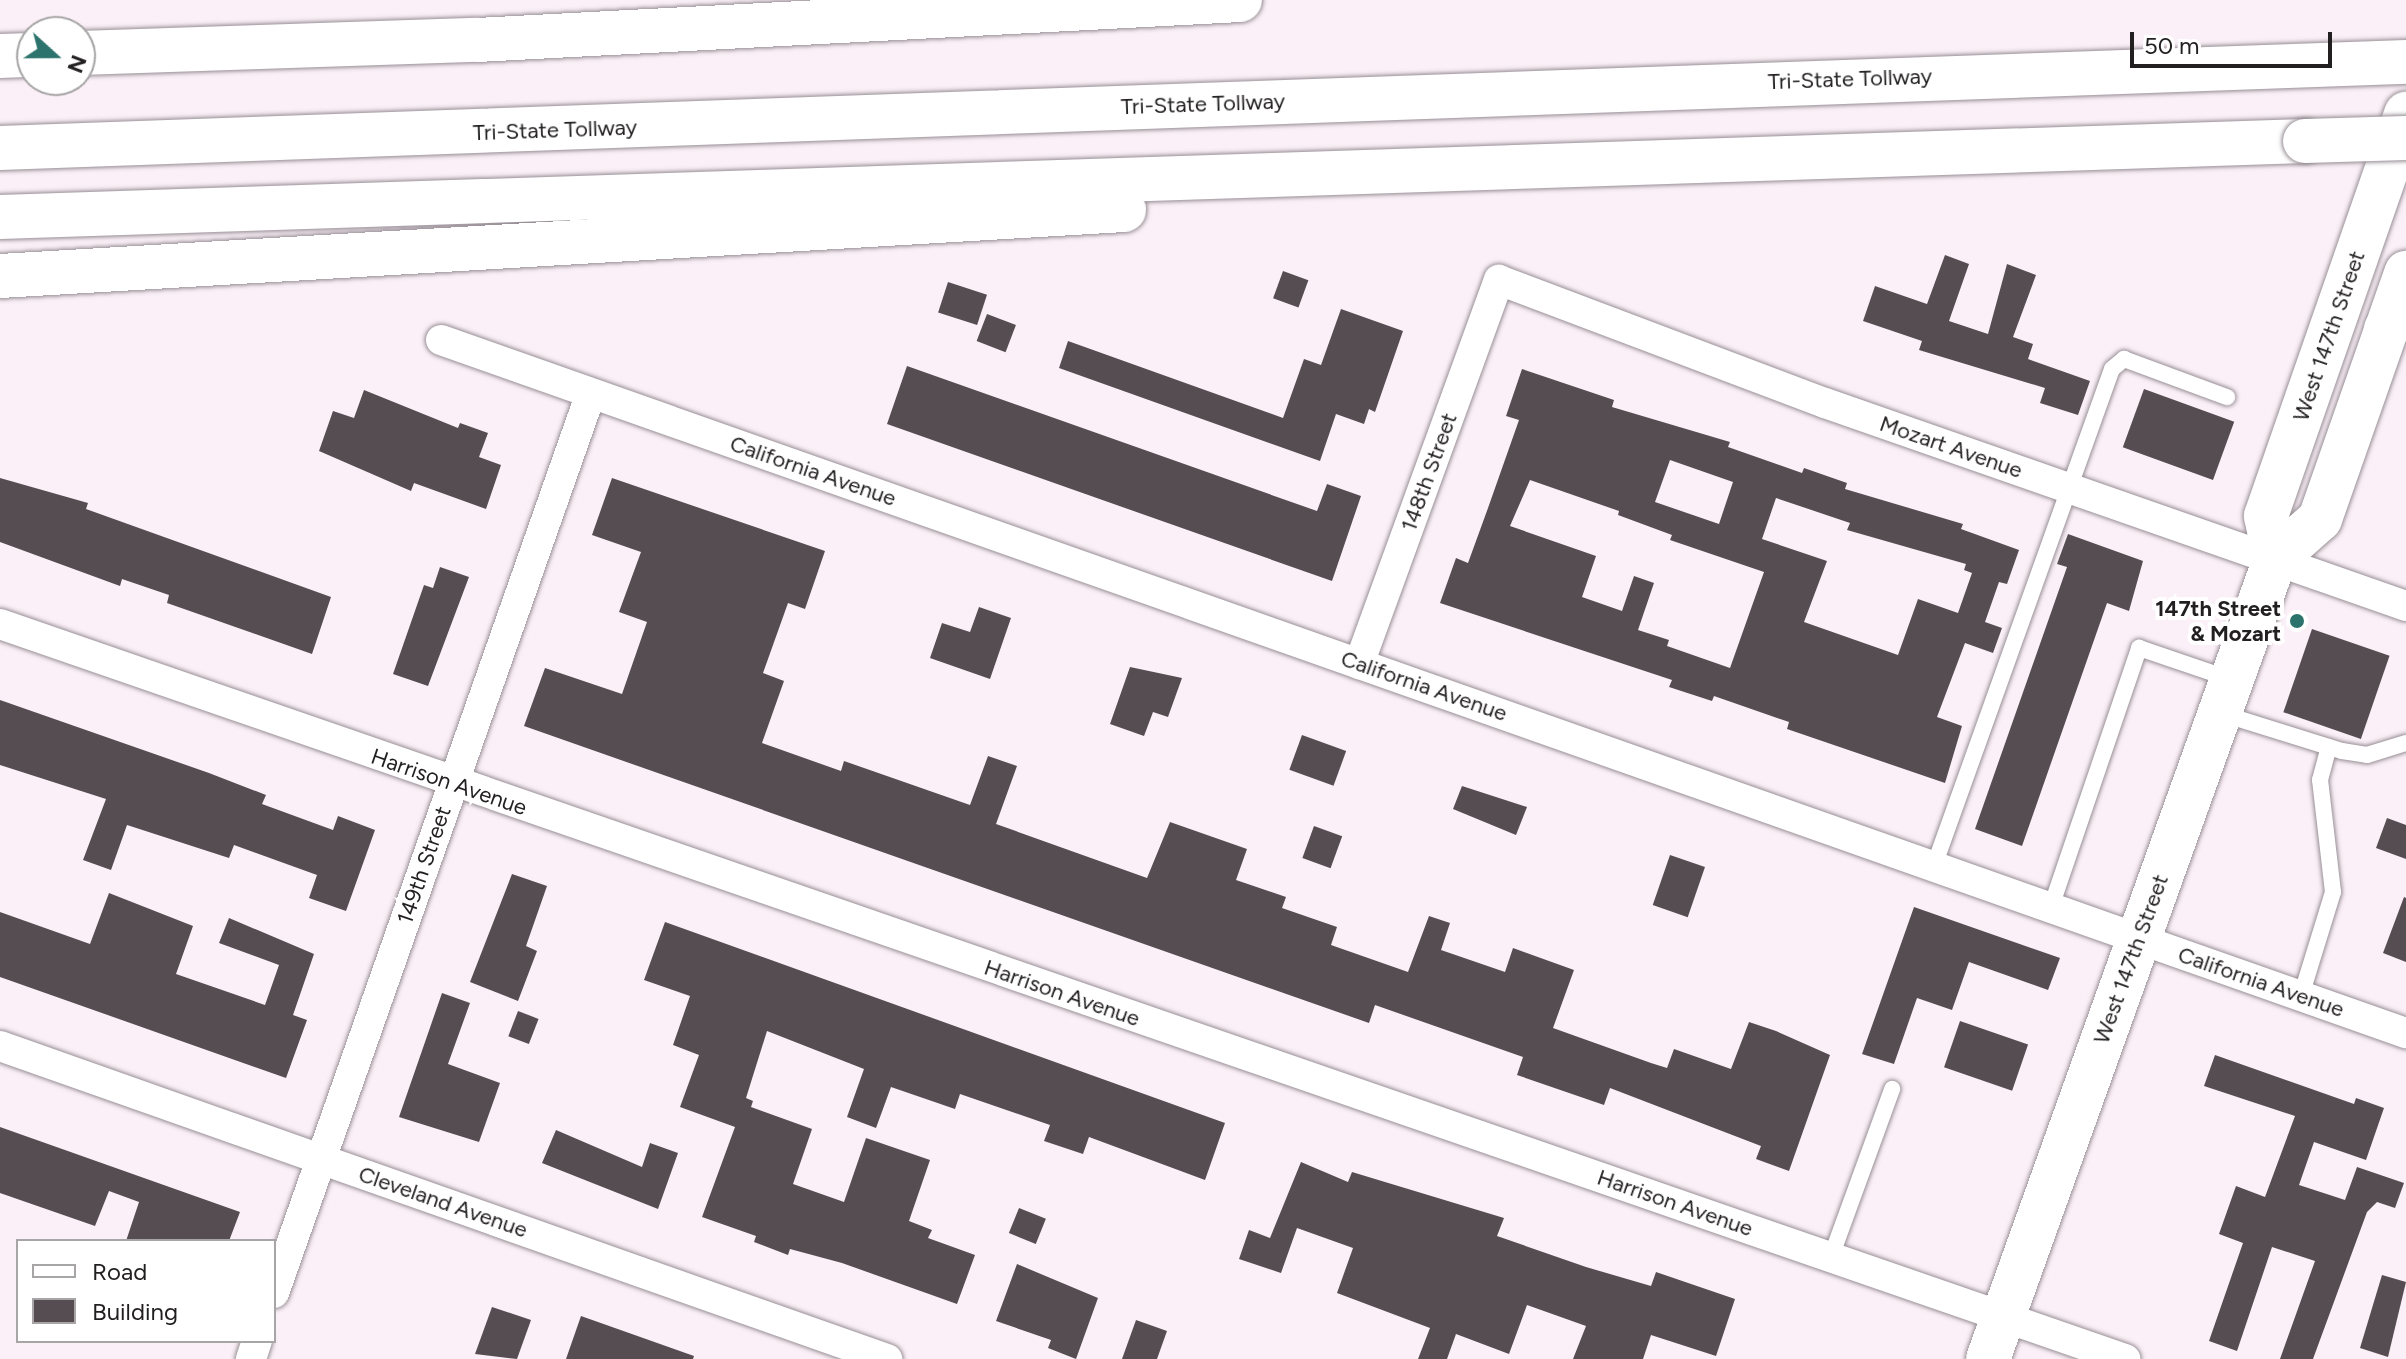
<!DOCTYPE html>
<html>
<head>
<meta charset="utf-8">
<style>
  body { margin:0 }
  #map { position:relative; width:2406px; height:1359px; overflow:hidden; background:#fbf0f7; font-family:Figtree,sans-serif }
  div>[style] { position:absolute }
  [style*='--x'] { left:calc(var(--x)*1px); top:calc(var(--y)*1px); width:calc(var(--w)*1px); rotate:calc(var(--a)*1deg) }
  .building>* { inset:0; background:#564d53; transform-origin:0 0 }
  .roads { filter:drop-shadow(0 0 2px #988f96) drop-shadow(0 0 2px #988f96) }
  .service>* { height:16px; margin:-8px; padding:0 8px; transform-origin:8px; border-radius:8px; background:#fff }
  .minor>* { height:30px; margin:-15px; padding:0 15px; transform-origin:15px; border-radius:15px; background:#fff }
  .primary>* { height:44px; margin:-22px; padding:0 22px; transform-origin:22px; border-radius:22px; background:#fff }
  .motorway>* { height:44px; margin:-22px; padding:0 22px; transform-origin:22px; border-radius:22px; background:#fff }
  .bridges { filter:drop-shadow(0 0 2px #988f96) drop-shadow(0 0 2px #988f96) }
  .motorway-bridge>* { height:44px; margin:-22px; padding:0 22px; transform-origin:22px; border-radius:22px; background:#fff }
  .dots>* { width:22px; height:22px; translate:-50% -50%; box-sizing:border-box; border:4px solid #fff; border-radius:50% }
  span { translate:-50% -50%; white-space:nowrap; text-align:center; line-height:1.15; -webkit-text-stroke:8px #fff; paint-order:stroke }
  .street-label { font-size:22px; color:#221f21 }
  .poi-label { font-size:22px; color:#221f21; font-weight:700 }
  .right { translate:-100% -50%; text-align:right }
  .legend { position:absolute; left:16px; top:1239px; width:260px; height:104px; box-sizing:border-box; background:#fff; border:2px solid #a7a5a6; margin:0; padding:10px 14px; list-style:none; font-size:24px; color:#221f21 }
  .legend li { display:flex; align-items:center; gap:16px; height:40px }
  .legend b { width:40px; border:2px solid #a7a5a6 }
  .north { position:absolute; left:16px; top:16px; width:80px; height:80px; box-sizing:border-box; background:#fff; border:2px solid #a7a5a6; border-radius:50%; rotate:111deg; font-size:22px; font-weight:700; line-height:32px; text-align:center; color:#221f21 }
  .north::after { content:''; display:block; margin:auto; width:28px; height:36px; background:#2b736c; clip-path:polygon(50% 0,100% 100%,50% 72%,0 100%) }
  .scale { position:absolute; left:2130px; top:32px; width:202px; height:36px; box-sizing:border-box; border:4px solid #221f21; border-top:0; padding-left:10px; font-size:24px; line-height:28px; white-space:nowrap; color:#221f21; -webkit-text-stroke:6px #fff; paint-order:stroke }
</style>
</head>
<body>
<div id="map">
  <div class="building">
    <div style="clip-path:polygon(1945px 255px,1969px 264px,1949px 321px,1988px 334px,2007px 264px,2036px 275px,2013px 337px,2033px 344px,2028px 359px,2090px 381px,2078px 415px,2040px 403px,2045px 388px,1919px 350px,1922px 341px,1863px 321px,1875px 286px,1927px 304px)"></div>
    <div style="left:1283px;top:271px;width:27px;height:29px;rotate:20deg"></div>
    <div style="left:948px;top:282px;width:41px;height:32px;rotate:18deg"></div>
    <div style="clip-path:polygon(1341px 309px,1403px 331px,1375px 412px,1369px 409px,1364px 424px,1336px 414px,1320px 461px,1059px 368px,1068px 341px,1283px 418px,1304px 359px,1321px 365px)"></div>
    <div style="left:987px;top:314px;width:31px;height:29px;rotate:21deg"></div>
    <div style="clip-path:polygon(907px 366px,1317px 511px,1327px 484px,1361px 496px,1332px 581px,887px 424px)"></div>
    <div style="clip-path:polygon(evenodd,1522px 369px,1614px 400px,1612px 407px,1730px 442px,1728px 447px,1802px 473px,1804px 468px,1847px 483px,1845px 489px,1963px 524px,1961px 529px,2019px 550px,2007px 584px,1999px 582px,1985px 622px,2002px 628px,1993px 653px,1965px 643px,1937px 717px,1962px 726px,1945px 783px,1787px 729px,1789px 722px,1714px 696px,1712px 701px,1669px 687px,1672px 680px,1440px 603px,1456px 558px,1468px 563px,1488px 508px,1519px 420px,1506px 416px,1522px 369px,1670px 460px,1733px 482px,1719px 524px,1655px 502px,1670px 460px,1522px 369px,1530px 480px,1619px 511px,1618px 515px,1672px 535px,1670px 540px,1764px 572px,1730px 668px,1667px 646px,1669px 640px,1638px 630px,1654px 583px,1634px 576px,1622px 611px,1582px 597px,1596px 556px,1510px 526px,1530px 480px,1522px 369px,1776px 498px,1850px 523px,1847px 530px,1966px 564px,1964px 570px,1972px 573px,1958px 613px,1918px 599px,1898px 655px,1804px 622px,1827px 561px,1762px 539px,1776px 498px)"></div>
    <div style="left:2144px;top:389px;width:96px;height:62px;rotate:20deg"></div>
    <div style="clip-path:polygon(364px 390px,458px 428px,460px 423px,488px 433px,479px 457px,501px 465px,486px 509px,414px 483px,411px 491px,319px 451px,333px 411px,354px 418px)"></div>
    <div style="clip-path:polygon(0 478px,88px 503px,86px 509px,331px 597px,312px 654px,167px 603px,169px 595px,122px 579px,120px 586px,0 542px)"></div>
    <div style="clip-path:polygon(612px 478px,825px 551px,805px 609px,788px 603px,763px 673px,784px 681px,762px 743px,841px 771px,844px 761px,970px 805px,988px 756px,1017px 766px,996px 824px,1147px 878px,1170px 822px,1247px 849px,1236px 880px,1286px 897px,1282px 908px,1337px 927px,1331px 945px,1408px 972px,1429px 916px,1450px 923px,1441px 950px,1505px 972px,1513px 948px,1574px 970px,1553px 1028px,1651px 1063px,1667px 1068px,1674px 1049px,1731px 1069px,1749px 1022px,1776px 1031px,1830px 1055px,1789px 1171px,1756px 1159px,1761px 1146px,1610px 1088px,1604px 1105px,1517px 1075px,1523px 1057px,1375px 1005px,1369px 1023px,524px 726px,545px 668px,622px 694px,647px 622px,619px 612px,641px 552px,592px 535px)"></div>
    <div style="clip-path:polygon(2068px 534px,2143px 561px,2129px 611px,2107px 603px,2022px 846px,1975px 829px,2067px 567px,2057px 564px)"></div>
    <div style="clip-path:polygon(440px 567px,469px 577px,428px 686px,393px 674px,424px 585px,433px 588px)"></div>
    <div style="clip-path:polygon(979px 607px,1011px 618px,990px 679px,930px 658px,942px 623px,970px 632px)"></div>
    <div style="left:2312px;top:629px;width:82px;height:88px;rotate:19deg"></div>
    <div style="clip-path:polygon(1130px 667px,1182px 678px,1168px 717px,1153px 712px,1144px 736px,1110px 724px)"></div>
    <div style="clip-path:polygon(0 700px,209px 773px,266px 795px,262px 804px,333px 830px,338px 816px,375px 830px,346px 911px,309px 898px,317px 875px,234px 845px,229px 858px,127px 825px,111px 870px,83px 860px,106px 799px,0 765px)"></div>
    <div style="left:1302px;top:735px;width:47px;height:37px;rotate:20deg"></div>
    <div style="clip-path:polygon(1462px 786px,1527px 807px,1516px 835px,1453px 809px)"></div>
    <div style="clip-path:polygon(2387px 818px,2406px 825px,2406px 859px,2376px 848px)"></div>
    <div style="left:1314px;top:826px;width:30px;height:34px;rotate:20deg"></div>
    <div style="left:1670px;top:855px;width:37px;height:53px;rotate:19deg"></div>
    <div style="clip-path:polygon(512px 874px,547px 886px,526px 946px,537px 951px,518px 1001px,470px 982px)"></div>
    <div style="clip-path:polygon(109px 893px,193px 926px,176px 974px,265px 1005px,279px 965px,219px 943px,229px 918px,314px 954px,293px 1015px,307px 1020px,286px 1078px,0 977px,0 912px,90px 944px)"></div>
    <div style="clip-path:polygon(2404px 897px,2406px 898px,2406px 962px,2383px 953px)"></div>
    <div style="clip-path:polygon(1914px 907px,2060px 958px,2048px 990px,1969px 962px,1952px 1010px,1917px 998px,1894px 1064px,1862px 1054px)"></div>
    <div style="clip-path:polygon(665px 922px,1225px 1123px,1205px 1180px,1089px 1137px,1083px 1154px,1044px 1141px,1050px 1125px,960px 1094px,955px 1109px,891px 1087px,876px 1128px,847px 1117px,864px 1069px,767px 1031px,746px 1098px,753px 1101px,751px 1107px,812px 1129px,793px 1184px,844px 1202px,866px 1138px,930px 1160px,909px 1221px,932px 1230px,928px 1238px,975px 1255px,957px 1304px,842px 1263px,790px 1249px,788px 1255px,754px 1242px,756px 1236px,702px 1217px,735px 1127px,680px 1107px,699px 1055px,673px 1045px,690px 996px,644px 980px)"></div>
    <div style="clip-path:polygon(442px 993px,470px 1003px,448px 1064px,500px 1083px,479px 1142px,399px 1117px)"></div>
    <div style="left:518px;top:1011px;width:22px;height:27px;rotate:21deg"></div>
    <div style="left:1960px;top:1021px;width:72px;height:49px;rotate:19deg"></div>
    <div style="clip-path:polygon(2215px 1055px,2354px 1104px,2356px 1098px,2384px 1108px,2366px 1160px,2314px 1142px,2299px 1185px,2345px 1200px,2357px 1167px,2404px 1183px,2395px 1208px,2377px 1202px,2367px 1212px,2313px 1359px,2280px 1359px,2315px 1261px,2272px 1247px,2237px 1351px,2209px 1341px,2243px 1243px,2219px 1234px,2236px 1186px,2265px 1197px,2295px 1116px,2204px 1086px)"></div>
    <div style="clip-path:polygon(0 1127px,240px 1212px,229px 1241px,126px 1241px,139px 1202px,109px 1191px,95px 1226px,0 1193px)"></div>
    <div style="clip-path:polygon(556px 1130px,642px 1167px,650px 1143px,678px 1153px,658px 1209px,542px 1163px)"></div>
    <div style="clip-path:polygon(1301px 1162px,1348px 1182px,1352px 1172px,1504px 1218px,1497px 1236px,1586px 1267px,1651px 1286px,1656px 1272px,1735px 1299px,1716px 1356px,1651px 1335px,1643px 1359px,1573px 1359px,1586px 1326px,1527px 1305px,1509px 1354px,1456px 1334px,1447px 1359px,1418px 1359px,1430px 1328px,1337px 1293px,1353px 1248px,1297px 1228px,1281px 1273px,1239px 1259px,1249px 1230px,1270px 1238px)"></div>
    <div style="left:1019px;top:1208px;width:29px;height:27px;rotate:22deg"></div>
    <div style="clip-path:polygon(1017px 1264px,1098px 1298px,1076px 1359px,1048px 1348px,1051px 1340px,996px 1321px)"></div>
    <div style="clip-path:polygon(2382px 1275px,2406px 1282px,2388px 1357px,2360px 1348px)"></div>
    <div style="clip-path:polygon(492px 1307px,531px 1320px,517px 1359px,475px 1354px)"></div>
    <div style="clip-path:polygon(581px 1316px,694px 1356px,693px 1359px,566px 1359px)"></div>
    <div style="clip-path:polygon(1136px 1320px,1167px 1331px,1157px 1359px,1122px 1359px)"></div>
  </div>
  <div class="roads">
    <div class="service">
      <div style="--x:2220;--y:713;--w:128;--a:17.3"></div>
      <div style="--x:2342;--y:751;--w:25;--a:9"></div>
      <div style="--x:2367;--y:755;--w:41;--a:-17.1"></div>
      <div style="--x:1934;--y:866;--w:528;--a:-70.3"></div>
      <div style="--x:2112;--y:369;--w:16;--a:-40"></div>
      <div style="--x:2124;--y:359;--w:110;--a:20.3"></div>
      <div style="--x:2051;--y:907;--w:274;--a:-71.2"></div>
      <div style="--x:2139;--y:648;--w:96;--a:18.8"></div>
      <div style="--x:2301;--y:996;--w:109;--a:-72.9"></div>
      <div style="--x:2333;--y:892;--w:113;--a:-96.6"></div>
      <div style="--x:2320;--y:780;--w:34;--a:-75"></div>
      <div style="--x:1831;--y:1257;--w:179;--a:-70"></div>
    </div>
    <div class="minor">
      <div style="--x:441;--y:340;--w:2084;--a:19.43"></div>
      <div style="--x:0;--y:624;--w:2249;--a:19.08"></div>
      <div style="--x:1359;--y:664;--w:409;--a:-70"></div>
      <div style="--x:1499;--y:280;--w:348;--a:20.7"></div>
      <div style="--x:1825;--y:403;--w:615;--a:19.26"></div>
      <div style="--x:0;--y:1046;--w:941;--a:19.44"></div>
      <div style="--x:274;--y:1293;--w:954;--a:-70.6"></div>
      <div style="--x:251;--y:1359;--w:19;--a:-72"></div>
    </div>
    <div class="primary">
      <div style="--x:2275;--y:559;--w:44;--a:-101.8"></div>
      <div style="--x:2266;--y:516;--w:426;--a:-70.8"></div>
      <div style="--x:1988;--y:1359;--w:850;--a:-70.26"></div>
      <div style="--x:2275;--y:559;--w:60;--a:-41.6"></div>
      <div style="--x:2320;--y:519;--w:261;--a:-70.7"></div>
    </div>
    <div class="motorway">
      <div style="--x:80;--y:53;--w:397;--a:-1.9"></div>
      <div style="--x:477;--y:40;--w:764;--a:-3"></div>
      <div style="--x:0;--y:56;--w:32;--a:-2"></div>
      <div style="--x:0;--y:148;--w:2408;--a:-2.05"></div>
      <div style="--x:0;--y:217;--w:2306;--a:-1.89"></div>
      <div style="--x:0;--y:276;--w:1126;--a:-3.36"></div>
      <div style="--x:2386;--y:329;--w:26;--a:-40"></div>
    </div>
  </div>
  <div class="bridges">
    <div class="motorway-bridge">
      <div style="--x:2305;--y:141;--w:101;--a:-1.7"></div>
    </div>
  </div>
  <div class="dots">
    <div style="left:2297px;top:621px;background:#2b736c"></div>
  </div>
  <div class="street-label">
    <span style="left:1850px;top:79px;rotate:-2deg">Tri-State Tollway</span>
    <span style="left:1203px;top:104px;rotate:-2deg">Tri-State Tollway</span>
    <span style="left:555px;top:130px;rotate:-2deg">Tri-State Tollway</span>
    <span style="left:2329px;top:336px;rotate:-71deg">West 147th Street</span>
    <span style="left:1951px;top:447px;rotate:19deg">Mozart Avenue</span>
    <span style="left:813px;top:471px;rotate:19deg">California Avenue</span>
    <span style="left:1429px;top:472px;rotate:-70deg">148th Street</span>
    <span style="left:1424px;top:686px;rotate:19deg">California Avenue</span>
    <span style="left:449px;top:782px;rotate:19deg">Harrison Avenue</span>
    <span style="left:424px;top:865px;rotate:-71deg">149th Street</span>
    <span style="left:2131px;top:959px;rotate:-70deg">West 147th Street</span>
    <span style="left:2261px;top:982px;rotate:19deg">California Avenue</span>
    <span style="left:1062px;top:993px;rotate:19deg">Harrison Avenue</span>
    <span style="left:443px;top:1202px;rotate:19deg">Cleveland Avenue</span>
    <span style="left:1675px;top:1203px;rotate:19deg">Harrison Avenue</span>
  </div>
  <div class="poi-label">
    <span class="right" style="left:2281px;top:621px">147th Street<br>&amp; Mozart</span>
  </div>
  <ul class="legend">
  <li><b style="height:10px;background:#fff"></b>Road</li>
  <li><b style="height:22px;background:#564d53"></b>Building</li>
  </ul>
  <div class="north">N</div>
  <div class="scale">50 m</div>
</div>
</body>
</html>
